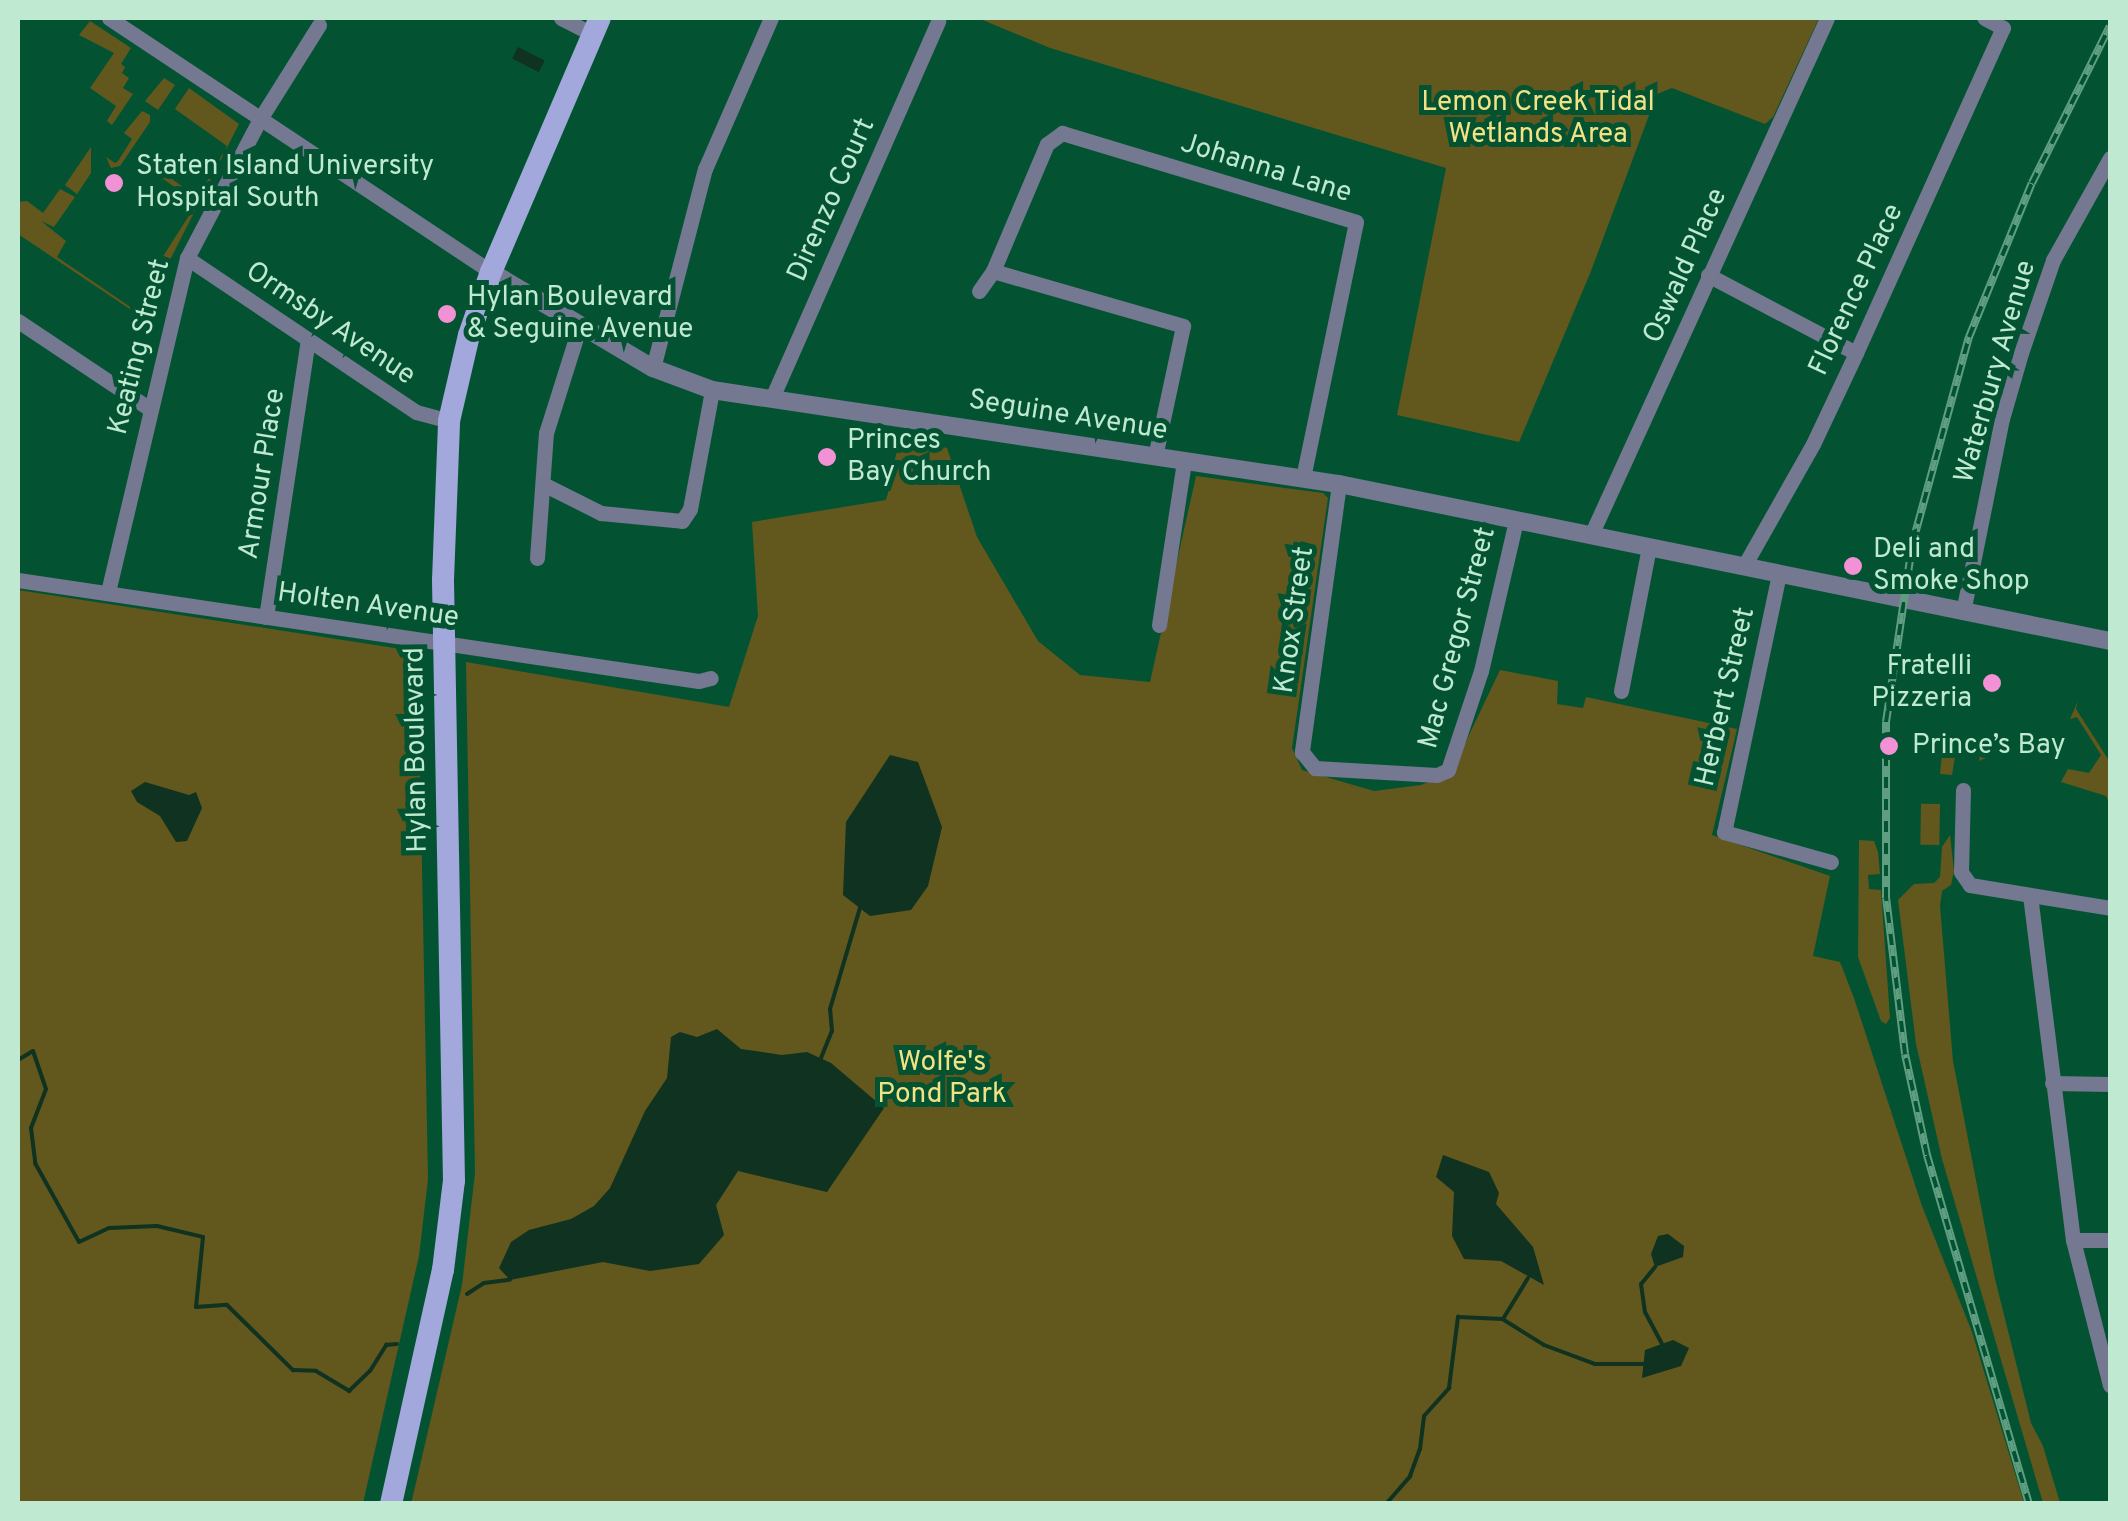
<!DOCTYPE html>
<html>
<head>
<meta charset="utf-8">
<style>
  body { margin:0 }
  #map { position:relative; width:2128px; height:1521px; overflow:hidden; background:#035333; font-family:Overpass,sans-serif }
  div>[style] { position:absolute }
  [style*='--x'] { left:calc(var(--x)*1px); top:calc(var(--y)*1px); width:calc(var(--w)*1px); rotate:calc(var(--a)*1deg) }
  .green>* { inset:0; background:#62571c; transform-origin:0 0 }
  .water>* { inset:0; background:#0f3221; transform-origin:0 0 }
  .stream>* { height:4px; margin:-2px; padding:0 2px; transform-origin:2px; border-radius:2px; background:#0f3221 }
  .minor>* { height:15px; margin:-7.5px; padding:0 7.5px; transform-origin:7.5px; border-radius:7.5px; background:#747891 }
  .tertiary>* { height:18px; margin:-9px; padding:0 9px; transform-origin:9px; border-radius:9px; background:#747891 }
  .primary>* { height:22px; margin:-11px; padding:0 11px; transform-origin:11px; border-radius:11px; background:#a2a8db }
  .rail>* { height:8px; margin-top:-4px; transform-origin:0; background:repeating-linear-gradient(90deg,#035333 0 11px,#609e81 0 22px); box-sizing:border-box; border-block:2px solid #609e81 }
  .dots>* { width:28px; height:28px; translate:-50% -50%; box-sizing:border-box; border:5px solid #035333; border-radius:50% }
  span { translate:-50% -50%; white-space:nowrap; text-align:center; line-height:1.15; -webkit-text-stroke:10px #035333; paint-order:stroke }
  .park-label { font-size:28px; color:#f3e284 }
  .poi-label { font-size:28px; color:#bfe9d0 }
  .left { translate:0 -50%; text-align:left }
  .right { translate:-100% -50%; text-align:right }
  .street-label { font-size:28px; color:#bfe9d0 }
  .frame { position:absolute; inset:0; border:20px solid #bfe9d0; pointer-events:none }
</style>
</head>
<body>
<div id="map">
  <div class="green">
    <div style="clip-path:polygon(978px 18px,1819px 18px,1773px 117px,1765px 124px,1672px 88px,1657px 94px,1591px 271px,1519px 442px,1397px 415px,1446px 168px,1050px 48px)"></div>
    <div style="clip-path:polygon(90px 21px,131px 48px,121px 64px,125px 67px,122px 73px,129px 78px,123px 88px,133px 94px,112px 125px,107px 121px,116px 106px,90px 88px,114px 53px,79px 35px)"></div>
    <div style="clip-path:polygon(164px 78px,175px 85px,158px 110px,145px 101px)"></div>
    <div style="clip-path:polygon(189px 88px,239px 124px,169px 262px,161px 296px,146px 283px,197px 203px,159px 176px,163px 173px,198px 197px,227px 146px,175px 109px)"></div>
    <div style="clip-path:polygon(142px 111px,150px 115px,150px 122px,120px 166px,111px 168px,106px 157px,115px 163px,118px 161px,132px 139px,124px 133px)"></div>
    <div style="clip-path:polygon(91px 147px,91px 173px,77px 194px,65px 185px)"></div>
    <div style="clip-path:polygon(60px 189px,75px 197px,54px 227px,41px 221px,66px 241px,57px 257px,148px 319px,158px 311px,155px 326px,18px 234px,18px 202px,27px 201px,43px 213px)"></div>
    <div style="clip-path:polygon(900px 437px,947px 448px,977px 537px,1038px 641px,1080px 675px,1150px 682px,1196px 476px,1323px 493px,1328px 498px,1292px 748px,1302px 770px,1374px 791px,1421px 785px,1451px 773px,1500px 670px,1558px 681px,1557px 704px,1583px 708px,1586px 697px,1737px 729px,1712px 835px,1830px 876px,1813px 956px,1840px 962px,1854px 998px,1922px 1206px,1972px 1332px,2024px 1503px,411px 1504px,462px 1285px,475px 1173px,466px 662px,729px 707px,758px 616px,752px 522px,886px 500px)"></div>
    <div style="clip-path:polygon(18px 590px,414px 651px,418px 658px,428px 1179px,419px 1256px,363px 1503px,18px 1503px)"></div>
    <div style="clip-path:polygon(2078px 701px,2076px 709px,2110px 762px,2110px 805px,2106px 796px,2061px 782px,2068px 769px,2089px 773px,2101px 755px,2077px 717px,2070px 719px)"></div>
    <div style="clip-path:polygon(1943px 742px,1987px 753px,1986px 758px,1979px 761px,1980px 754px,1956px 751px,1952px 775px,1940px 774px)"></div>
    <div style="left:1940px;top:804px;width:41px;height:19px;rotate:91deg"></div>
    <div style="clip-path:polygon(1950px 835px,1954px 871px,1951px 885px,1942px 891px,1940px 906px,1953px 1061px,1995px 1279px,2031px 1423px,2043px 1446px,2060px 1503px,2043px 1503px,1942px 1159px,1916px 1044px,1898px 900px,1914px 884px,1934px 883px,1940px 877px,1942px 847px)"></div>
    <div style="clip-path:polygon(1859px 840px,1874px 841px,1878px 852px,1880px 874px,1868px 875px,1869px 889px,1881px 890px,1890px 1018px,1886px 1024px,1881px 1021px,1858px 957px)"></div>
  </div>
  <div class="water">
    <div style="left:518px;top:47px;width:30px;height:13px;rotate:27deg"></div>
    <div style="clip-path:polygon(890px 755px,918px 762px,942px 827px,928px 886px,911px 910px,870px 916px,843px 895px,846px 822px)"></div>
    <div style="clip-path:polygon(145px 782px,189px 795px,196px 792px,202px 808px,187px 841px,176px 842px,160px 816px,137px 802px,131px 791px)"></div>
    <div style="clip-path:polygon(717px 1029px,741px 1049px,782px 1055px,807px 1052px,831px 1063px,884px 1108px,827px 1192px,738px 1171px,716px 1205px,724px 1235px,699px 1264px,650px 1271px,603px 1262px,510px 1280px,499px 1268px,511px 1242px,529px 1230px,571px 1219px,594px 1206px,610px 1188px,645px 1111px,667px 1078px,671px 1037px,680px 1032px,697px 1037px)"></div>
    <div style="clip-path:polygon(1443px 1155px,1489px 1172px,1499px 1193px,1496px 1204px,1533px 1247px,1544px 1285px,1501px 1261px,1464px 1259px,1452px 1236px,1454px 1192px,1436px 1177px)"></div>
    <div style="clip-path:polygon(1668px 1234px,1684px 1246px,1683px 1257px,1655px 1267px,1651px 1254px,1658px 1236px)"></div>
    <div style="clip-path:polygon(1673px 1340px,1689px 1348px,1681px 1366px,1642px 1378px,1645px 1350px)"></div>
  </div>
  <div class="stream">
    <div style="--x:821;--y:1058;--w:29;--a:-68"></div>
    <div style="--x:832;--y:1031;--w:22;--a:-95"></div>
    <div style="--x:830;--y:1009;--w:105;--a:-73.5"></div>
    <div style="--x:18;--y:1060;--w:17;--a:-31"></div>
    <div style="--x:33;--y:1051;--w:40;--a:71.1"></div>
    <div style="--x:46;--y:1089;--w:42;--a:111"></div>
    <div style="--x:31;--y:1128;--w:35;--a:83"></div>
    <div style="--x:35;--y:1163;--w:90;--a:60.9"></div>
    <div style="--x:79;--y:1242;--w:33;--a:-25"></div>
    <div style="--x:109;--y:1228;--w:48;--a:-2.4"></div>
    <div style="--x:157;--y:1226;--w:47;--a:13.4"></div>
    <div style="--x:203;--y:1237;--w:70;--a:95.7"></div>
    <div style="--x:196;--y:1307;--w:31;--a:-4"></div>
    <div style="--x:227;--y:1305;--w:93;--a:44.6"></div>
    <div style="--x:293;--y:1370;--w:23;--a:2"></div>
    <div style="--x:316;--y:1371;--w:39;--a:31"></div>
    <div style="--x:349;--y:1391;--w:29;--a:-44"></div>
    <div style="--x:370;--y:1371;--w:31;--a:-58"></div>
    <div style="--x:386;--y:1345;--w:11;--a:-5"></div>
    <div style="--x:1655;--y:1267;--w:22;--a:129"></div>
    <div style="--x:1641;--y:1284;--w:28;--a:82"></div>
    <div style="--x:1645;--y:1312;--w:36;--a:62"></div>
    <div style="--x:467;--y:1294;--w:20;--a:-33"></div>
    <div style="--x:484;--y:1283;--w:26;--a:-7"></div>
    <div style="--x:1504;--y:1320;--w:47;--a:32"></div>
    <div style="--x:1544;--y:1345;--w:54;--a:20.4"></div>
    <div style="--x:1595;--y:1364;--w:49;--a:0"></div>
    <div style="--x:1386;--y:1504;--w:37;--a:-49"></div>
    <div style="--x:1410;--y:1476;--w:29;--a:-70"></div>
    <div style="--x:1420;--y:1449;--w:33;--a:-83"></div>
    <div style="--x:1424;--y:1416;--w:38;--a:-48"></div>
    <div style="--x:1449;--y:1388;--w:72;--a:-82.8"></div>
    <div style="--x:1458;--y:1317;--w:45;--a:2.5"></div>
    <div style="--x:1503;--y:1319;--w:48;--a:-58.6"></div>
  </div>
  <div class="minor">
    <div style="--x:109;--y:18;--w:459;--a:33.6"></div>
    <div style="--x:561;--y:18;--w:36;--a:27"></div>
    <div style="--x:187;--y:258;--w:276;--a:33.9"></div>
    <div style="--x:416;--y:412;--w:34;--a:15"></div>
    <div style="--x:993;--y:271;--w:198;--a:16.1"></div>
    <div style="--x:1183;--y:326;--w:134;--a:102.1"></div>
    <div style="--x:1708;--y:275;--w:167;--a:27.8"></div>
    <div style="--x:979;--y:291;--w:24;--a:-55"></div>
    <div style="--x:993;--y:271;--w:138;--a:-67"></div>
    <div style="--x:1047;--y:144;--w:19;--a:-36"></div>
    <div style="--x:1062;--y:133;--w:307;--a:16.8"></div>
    <div style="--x:1356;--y:222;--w:262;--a:101.7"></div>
    <div style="--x:18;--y:321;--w:159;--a:33.7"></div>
    <div style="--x:653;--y:368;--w:206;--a:-75.4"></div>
    <div style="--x:705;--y:169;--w:165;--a:-66.4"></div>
    <div style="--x:772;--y:398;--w:412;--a:-66.2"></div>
    <div style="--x:1339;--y:484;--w:271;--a:97.9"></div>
    <div style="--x:1302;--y:752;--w:21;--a:51"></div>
    <div style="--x:1315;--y:768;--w:122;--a:3.3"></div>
    <div style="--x:1437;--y:775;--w:12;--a:-24"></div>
    <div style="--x:1448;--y:770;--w:104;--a:-71.6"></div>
    <div style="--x:1481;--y:671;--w:155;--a:-76.9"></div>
    <div style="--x:545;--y:485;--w:63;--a:26.6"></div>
    <div style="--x:601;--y:513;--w:81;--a:5.6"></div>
    <div style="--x:682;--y:521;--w:14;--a:-56"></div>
    <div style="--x:690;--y:509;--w:121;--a:-79.5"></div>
    <div style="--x:1591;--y:535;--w:568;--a:-65.46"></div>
    <div style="--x:537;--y:558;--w:125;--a:-85.9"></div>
    <div style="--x:546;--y:433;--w:113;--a:-72.5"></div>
    <div style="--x:1744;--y:566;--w:140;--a:-60.5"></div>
    <div style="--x:1813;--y:444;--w:101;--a:-64.7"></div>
    <div style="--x:1856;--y:353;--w:357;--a:-65.7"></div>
    <div style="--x:2003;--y:28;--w:21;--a:-152"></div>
    <div style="--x:1779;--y:574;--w:264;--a:102"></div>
    <div style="--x:1724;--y:832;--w:111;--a:15.7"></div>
    <div style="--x:18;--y:580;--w:688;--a:8.44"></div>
    <div style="--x:699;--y:681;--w:12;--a:-14"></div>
    <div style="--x:108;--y:592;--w:343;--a:-76.7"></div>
    <div style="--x:187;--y:258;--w:157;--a:-62.3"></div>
    <div style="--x:260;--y:119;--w:111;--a:-57.9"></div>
    <div style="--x:1963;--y:612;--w:197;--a:-78.6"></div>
    <div style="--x:2002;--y:419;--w:69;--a:-73.9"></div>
    <div style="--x:2021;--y:353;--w:98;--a:-71"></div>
    <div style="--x:2053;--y:260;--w:117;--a:-60.8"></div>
    <div style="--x:266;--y:617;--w:281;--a:-81.4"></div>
    <div style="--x:1159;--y:625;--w:165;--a:-81.3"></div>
    <div style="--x:1621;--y:691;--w:147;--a:-79"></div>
    <div style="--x:1963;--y:790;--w:82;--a:91.4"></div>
    <div style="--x:1961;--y:872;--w:16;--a:55"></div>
    <div style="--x:1970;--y:885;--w:142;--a:9.3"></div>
    <div style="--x:2030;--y:895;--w:348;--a:82.9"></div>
    <div style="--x:2073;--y:1240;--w:150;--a:75.7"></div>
    <div style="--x:2052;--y:1083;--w:58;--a:1"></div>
    <div style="--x:2073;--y:1240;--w:37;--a:0"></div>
  </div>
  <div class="tertiary">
    <div style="--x:491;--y:272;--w:188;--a:30.7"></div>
    <div style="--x:653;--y:368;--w:63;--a:20.4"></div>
    <div style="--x:712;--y:390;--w:634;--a:8.53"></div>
    <div style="--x:1339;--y:484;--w:787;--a:11.51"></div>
  </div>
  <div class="primary">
    <div style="--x:391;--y:1504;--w:240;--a:-77.5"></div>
    <div style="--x:443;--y:1270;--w:90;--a:-83"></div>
    <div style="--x:454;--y:1181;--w:601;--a:-91.05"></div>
    <div style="--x:443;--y:580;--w:159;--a:-87.8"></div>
    <div style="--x:449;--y:421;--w:88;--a:-76.9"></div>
    <div style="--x:469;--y:335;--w:67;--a:-70.8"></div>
    <div style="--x:491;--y:272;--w:276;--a:-66.8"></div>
  </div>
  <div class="rail">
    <div style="--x:2029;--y:1504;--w:364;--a:-106.3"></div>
    <div style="--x:1927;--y:1155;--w:103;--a:-102.3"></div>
    <div style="--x:1905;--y:1054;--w:157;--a:-96.9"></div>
    <div style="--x:1886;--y:898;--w:176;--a:-90"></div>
    <div style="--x:1886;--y:722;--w:179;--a:-81.6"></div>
    <div style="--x:1912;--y:545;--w:216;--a:-74.7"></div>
    <div style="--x:1969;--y:337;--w:166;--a:-67.8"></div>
    <div style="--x:2032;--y:183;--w:175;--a:-63.6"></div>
  </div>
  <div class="dots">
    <div style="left:114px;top:183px;background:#f391d6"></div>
    <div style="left:447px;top:314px;background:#f391d6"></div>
    <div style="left:827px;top:457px;background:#f391d6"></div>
    <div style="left:1853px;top:566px;background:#f391d6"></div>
    <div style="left:1992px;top:683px;background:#f391d6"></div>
    <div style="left:1889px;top:746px;background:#f391d6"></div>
  </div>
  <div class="park-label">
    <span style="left:1538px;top:119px">Lemon Creek Tidal<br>Wetlands Area</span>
    <span style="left:942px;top:1079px">Wolfe's<br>Pond Park</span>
  </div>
  <div class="poi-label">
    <span class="left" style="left:136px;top:183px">Staten Island University<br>Hospital South</span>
    <span class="left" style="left:467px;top:314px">Hylan Boulevard<br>&amp; Seguine Avenue</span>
    <span class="left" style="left:847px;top:457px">Princes<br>Bay Church</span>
    <span class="left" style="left:1873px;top:566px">Deli and<br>Smoke Shop</span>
    <span class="right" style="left:1972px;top:683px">Fratelli<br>Pizzeria</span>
    <span class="left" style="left:1912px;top:746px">Prince’s Bay</span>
  </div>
  <div class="street-label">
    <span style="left:1266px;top:169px;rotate:17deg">Johanna Lane</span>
    <span style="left:832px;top:200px;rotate:-66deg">Direnzo Court</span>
    <span style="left:1686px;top:266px;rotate:-66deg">Oswald Place</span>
    <span style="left:1857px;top:290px;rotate:-65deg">Florence Place</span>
    <span style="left:330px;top:324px;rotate:34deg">Ormsby Avenue</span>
    <span style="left:140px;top:347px;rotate:-76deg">Keating Street</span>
    <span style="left:1996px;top:372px;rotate:-74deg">Waterbury Avenue</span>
    <span style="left:1068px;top:416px;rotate:9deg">Seguine Avenue</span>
    <span style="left:263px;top:474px;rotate:-81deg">Armour Place</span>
    <span style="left:368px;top:606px;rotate:8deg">Holten Avenue</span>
    <span style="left:1295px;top:620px;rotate:-82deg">Knox Street</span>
    <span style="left:1458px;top:638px;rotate:-75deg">Mac Gregor Street</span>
    <span style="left:1726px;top:697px;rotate:-77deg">Herbert Street</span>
    <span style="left:417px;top:750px;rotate:-91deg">Hylan Boulevard</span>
  </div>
  <div class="frame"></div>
</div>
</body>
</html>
